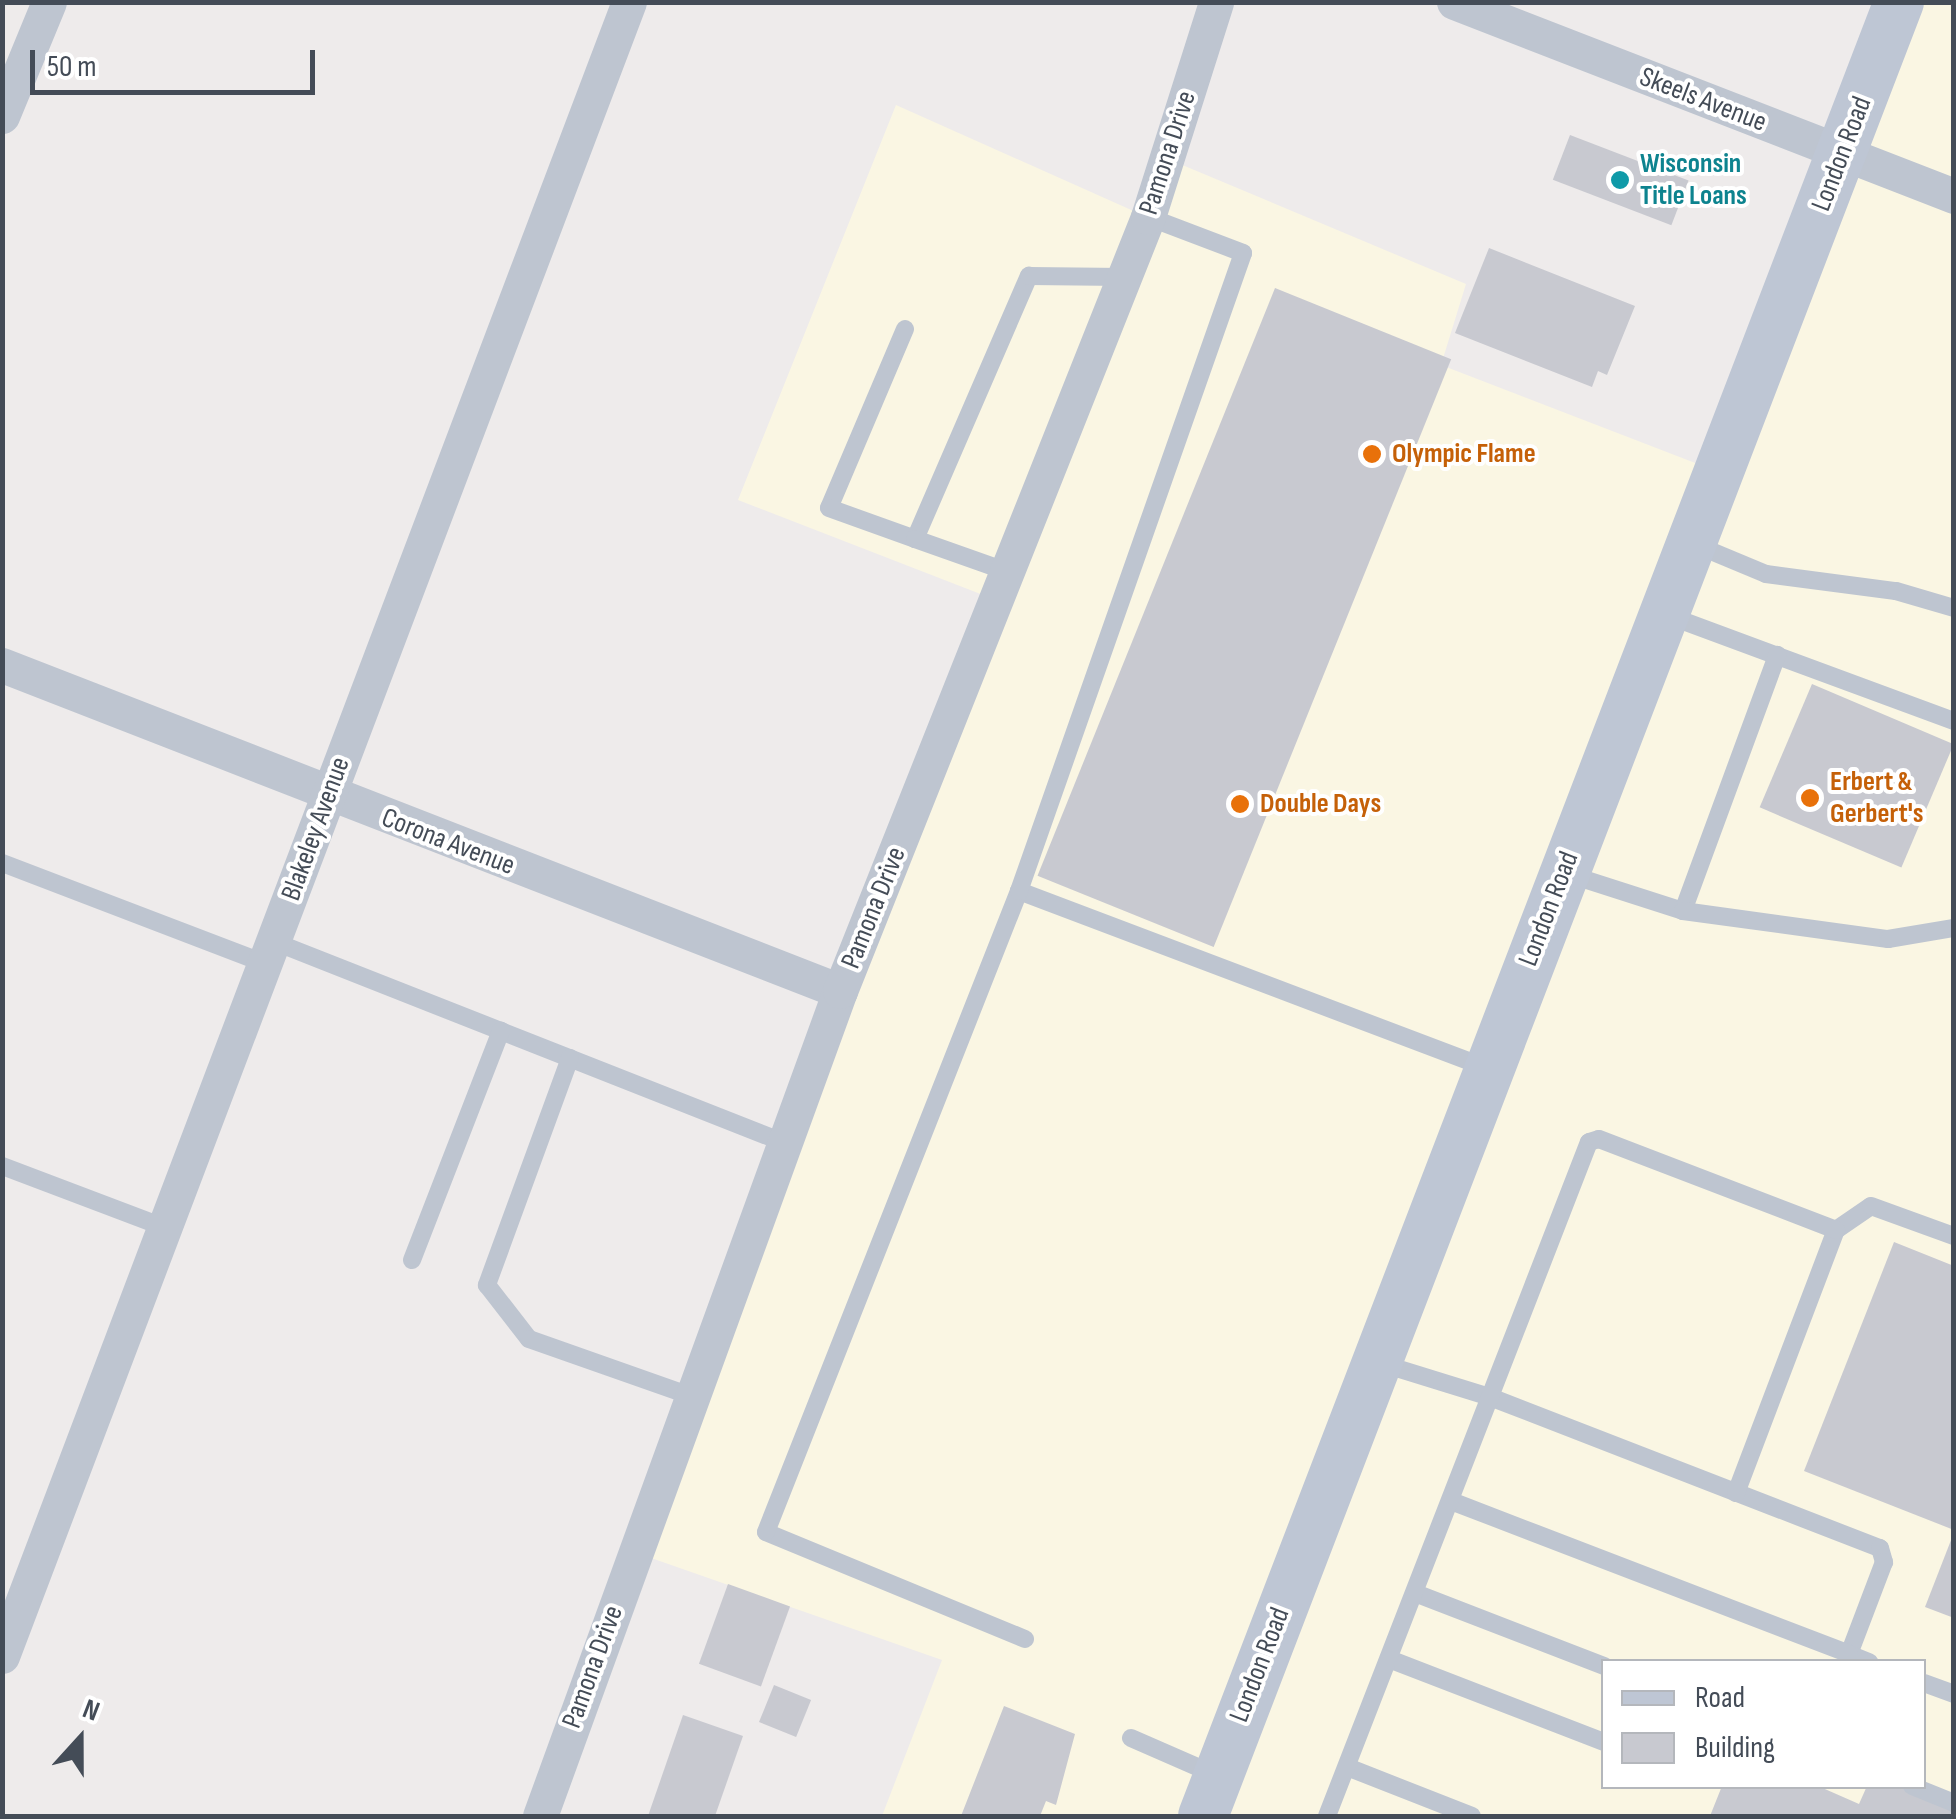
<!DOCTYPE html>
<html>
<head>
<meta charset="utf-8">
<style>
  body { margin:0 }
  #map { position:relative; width:1956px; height:1819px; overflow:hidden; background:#eeebeb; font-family:"Sofia Sans Condensed",sans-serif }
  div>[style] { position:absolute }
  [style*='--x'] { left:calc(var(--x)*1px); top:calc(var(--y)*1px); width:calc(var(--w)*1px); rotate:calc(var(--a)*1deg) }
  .commercial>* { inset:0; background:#faf6e3 }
  .building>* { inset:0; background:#c8c9d0; transform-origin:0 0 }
  .lane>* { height:18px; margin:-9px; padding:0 9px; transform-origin:9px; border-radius:9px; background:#bec5d0 }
  .street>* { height:35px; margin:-17.5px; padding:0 17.5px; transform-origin:17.5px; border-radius:17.5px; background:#bec5d0 }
  .secondary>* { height:50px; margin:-25px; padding:0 25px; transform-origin:25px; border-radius:25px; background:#bec6d4 }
  .dots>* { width:28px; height:28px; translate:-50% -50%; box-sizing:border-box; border:5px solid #fff; border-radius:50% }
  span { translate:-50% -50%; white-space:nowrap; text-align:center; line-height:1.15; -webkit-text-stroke:8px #fff; paint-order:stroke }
  .street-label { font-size:28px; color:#444c57 }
  .culture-label { font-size:28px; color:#0d838f; font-weight:700 }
  .left { translate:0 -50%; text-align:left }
  .food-label { font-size:28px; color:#c56008; font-weight:700 }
  .frame { position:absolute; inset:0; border:5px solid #444c57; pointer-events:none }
  .legend { position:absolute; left:1601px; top:1659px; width:325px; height:130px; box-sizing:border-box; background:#fff; border:2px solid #b4b7bc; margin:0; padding:12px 18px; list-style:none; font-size:30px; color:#444c57 }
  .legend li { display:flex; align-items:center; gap:20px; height:50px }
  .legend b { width:50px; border:2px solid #b4b7bc }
  .north { position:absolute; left:30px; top:1689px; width:100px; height:100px; -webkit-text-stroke:8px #fff; paint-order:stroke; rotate:21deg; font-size:28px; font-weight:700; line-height:40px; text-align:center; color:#444c57 }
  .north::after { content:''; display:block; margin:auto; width:35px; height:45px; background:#444c57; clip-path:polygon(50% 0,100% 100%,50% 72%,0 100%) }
  .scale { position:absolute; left:30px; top:50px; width:285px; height:45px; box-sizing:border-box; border:5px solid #444c57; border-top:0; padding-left:12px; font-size:30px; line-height:35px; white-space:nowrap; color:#444c57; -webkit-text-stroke:8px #fff; paint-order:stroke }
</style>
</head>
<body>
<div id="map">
  <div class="commercial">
    <div style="clip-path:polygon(evenodd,1899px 3px,1953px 3px,1953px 1816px,882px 1816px,942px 1660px,634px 1552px,996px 600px,738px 500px,896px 105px,1147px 217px,1168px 159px,1466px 284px,1441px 365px,1716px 471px,1899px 3px,1604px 1662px,1924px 1662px,1924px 1786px,1604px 1786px,1604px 1662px)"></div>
  </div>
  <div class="building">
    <div style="left:1570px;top:135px;width:127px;height:48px;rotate:21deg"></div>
    <div style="clip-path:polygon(1489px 248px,1635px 306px,1607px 375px,1598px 371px,1592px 387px,1455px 333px)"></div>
    <div style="left:1275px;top:288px;width:190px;height:634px;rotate:22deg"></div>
    <div style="left:1812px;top:684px;width:154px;height:134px;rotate:23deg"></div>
    <div style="clip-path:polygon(1894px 1242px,1954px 1266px,1954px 1530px,1804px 1471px)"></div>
    <div style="clip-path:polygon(1953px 1535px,1954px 1535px,1954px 1618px,1925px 1607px)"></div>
    <div style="left:728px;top:1584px;width:66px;height:85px;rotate:20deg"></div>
    <div style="left:774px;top:1685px;width:40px;height:40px;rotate:22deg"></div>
    <div style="clip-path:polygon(1004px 1706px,1075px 1734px,1056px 1805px,1046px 1801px,1040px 1816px,961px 1816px)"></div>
    <div style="clip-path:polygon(683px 1715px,743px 1736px,715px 1816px,648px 1816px)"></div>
    <div style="clip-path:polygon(1722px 1786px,1818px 1786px,1859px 1804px,1867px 1786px,1906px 1786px,1954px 1805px,1954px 1816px,1710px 1816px)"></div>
  </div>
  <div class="lane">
    <div style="--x:905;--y:329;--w:194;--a:113"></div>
    <div style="--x:829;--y:508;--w:91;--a:19.8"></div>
    <div style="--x:915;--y:539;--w:287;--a:-66.6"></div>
    <div style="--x:1029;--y:276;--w:95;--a:0.6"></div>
    <div style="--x:915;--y:539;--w:99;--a:19.5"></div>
    <div style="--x:1694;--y:544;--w:78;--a:22.6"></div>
    <div style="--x:1766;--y:574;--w:131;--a:7.5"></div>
    <div style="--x:1896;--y:591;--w:60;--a:16.3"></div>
    <div style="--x:1667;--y:615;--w:306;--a:20.3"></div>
    <div style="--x:2;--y:863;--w:283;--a:20.9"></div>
    <div style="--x:1568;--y:874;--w:121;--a:17.8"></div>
    <div style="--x:1683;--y:911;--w:273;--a:-69.8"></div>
    <div style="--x:1019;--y:891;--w:500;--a:20.72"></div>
    <div style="--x:1683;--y:911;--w:207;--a:7.8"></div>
    <div style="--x:1888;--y:939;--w:67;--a:-9.5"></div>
    <div style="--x:275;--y:942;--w:548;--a:21.51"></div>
    <div style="--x:570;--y:1058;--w:242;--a:110.1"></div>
    <div style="--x:487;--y:1285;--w:68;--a:52.1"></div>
    <div style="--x:529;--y:1339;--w:172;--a:19.4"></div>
    <div style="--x:2;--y:1166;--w:175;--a:20.7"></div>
    <div style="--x:412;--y:1260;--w:246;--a:-68.8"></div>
    <div style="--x:1380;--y:1363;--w:115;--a:17.2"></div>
    <div style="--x:1490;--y:1397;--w:418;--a:21.2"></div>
    <div style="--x:1880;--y:1548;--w:15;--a:74"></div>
    <div style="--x:1884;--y:1562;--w:98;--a:110.8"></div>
    <div style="--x:1849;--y:1654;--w:22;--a:22"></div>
    <div style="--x:1736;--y:1493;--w:281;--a:-69.2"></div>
    <div style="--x:1836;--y:1230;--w:42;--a:-34.4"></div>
    <div style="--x:1871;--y:1206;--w:88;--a:19.9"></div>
    <div style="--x:1451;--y:1501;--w:426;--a:21"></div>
    <div style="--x:1415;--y:1593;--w:203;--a:21.1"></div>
    <div style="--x:1025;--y:1639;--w:280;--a:-157.6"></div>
    <div style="--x:766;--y:1532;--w:689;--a:-68.46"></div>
    <div style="--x:1019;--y:891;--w:676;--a:-70.65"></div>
    <div style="--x:1243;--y:253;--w:102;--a:-159.2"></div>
    <div style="--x:1389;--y:1659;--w:230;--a:21.1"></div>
    <div style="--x:1924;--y:1683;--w:32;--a:20"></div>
    <div style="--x:1131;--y:1738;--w:95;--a:23.6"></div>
    <div style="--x:1347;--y:1767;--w:134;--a:21.4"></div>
    <div style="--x:1912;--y:1786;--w:45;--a:22"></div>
    <div style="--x:1327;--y:1816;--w:723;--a:-68.76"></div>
    <div style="--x:1589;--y:1142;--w:10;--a:-17"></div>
    <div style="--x:1599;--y:1139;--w:254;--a:21"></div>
  </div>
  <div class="street">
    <div style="--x:1454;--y:2;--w:536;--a:21.21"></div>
    <div style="--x:2;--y:116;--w:123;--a:-67.6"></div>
    <div style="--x:2;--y:665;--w:899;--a:21.26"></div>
    <div style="--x:2;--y:1656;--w:1769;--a:-69.24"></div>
    <div style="--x:540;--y:1816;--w:878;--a:-70.02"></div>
    <div style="--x:840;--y:991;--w:833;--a:-68.3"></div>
    <div style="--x:1148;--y:217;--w:225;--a:-72.4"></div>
  </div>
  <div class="secondary">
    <div style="--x:1203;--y:1816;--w:1943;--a:-69.01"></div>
  </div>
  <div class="dots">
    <div style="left:1620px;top:180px;background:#0f9aa8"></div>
    <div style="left:1372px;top:454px;background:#e8710a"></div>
    <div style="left:1810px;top:798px;background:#e8710a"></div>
    <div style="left:1240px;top:804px;background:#e8710a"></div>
  </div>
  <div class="street-label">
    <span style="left:1703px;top:100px;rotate:21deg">Skeels Avenue</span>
    <span style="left:1168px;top:153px;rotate:-72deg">Pamona Drive</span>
    <span style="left:1842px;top:154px;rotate:-69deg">London Road</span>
    <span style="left:316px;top:829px;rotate:-70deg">Blakeley Avenue</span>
    <span style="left:448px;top:842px;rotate:21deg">Corona Avenue</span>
    <span style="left:874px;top:908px;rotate:-68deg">Pamona Drive</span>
    <span style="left:1549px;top:909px;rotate:-69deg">London Road</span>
    <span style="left:1260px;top:1665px;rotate:-69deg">London Road</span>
    <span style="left:593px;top:1667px;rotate:-70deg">Pamona Drive</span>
  </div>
  <div class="culture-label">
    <span class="left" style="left:1640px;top:180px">Wisconsin<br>Title Loans</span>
  </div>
  <div class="food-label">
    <span class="left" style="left:1392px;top:454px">Olympic Flame</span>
    <span class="left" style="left:1830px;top:798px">Erbert &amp;<br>Gerbert's</span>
    <span class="left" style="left:1260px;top:804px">Double Days</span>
  </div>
  <div class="frame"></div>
  <ul class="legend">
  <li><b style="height:12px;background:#bec6d4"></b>Road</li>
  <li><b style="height:28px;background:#c8c9d0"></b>Building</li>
  </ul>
  <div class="north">N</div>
  <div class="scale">50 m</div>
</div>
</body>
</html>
